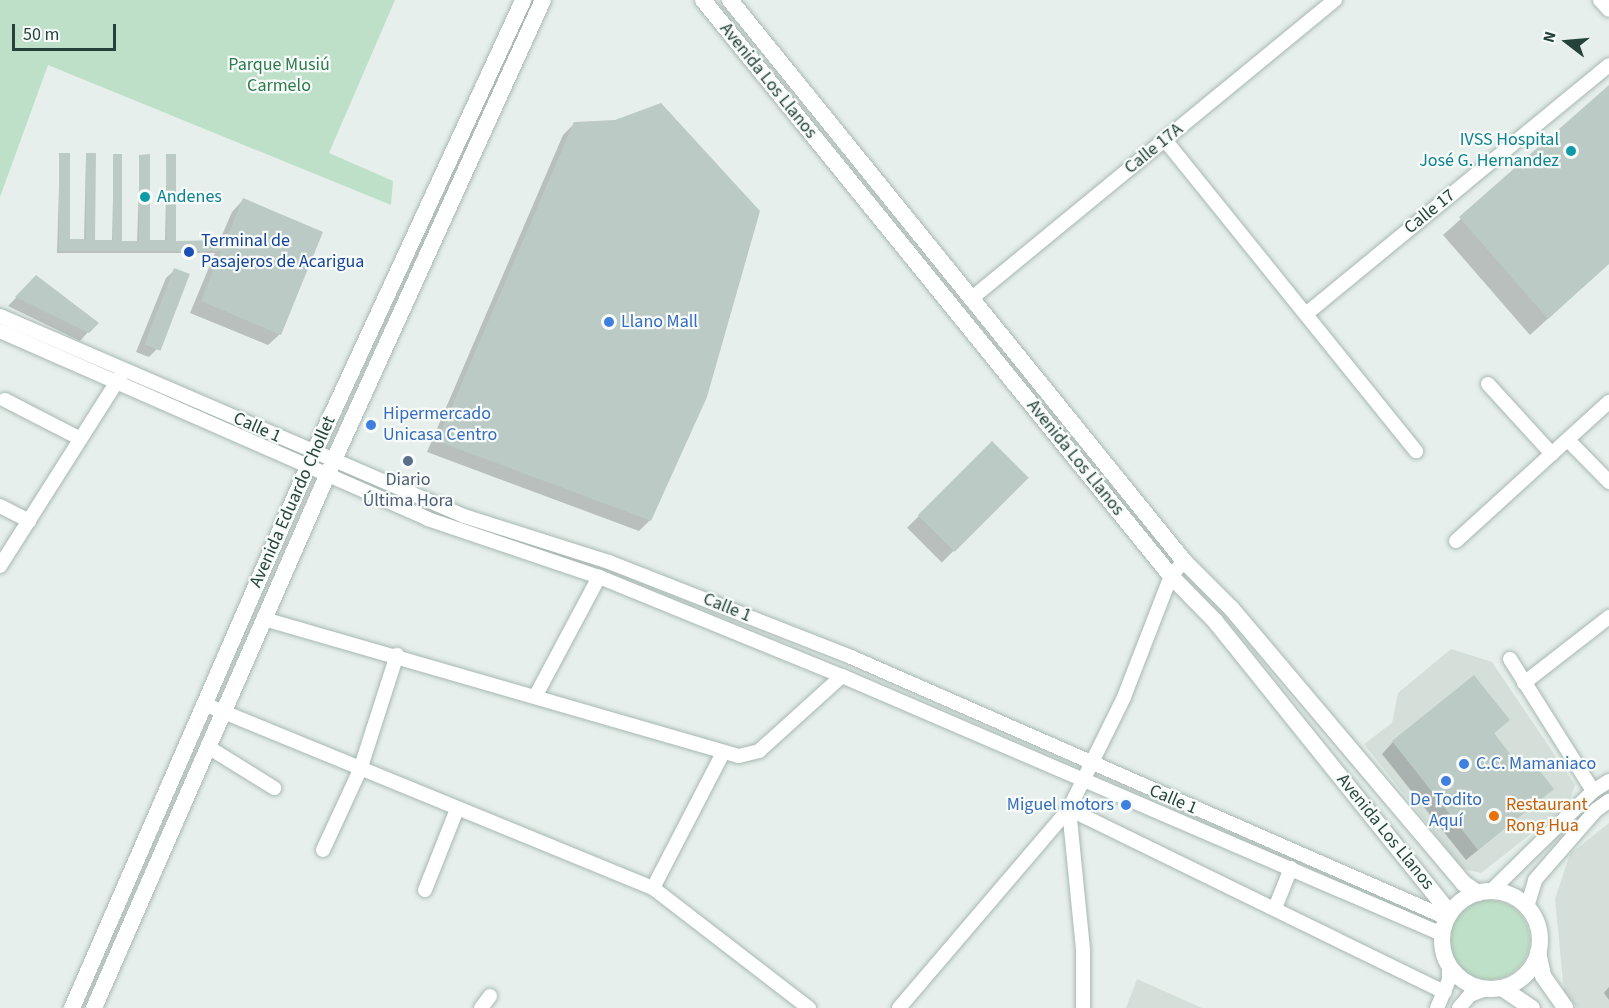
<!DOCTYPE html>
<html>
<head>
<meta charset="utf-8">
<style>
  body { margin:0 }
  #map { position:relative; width:1609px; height:1008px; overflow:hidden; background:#e6efeb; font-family:"Source Sans 3",sans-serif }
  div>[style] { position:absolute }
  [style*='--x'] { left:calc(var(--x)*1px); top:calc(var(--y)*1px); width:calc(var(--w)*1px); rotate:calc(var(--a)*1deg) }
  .built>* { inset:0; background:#d4dfda }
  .green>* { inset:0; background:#bfe0c8 }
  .round { border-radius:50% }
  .shadow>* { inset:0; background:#0003; transform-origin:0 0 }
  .building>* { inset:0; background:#bbcac4; transform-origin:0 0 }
  .roads { filter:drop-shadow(0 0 2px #a8b8b2) drop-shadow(0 0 2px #a8b8b2) }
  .minor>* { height:14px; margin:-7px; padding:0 7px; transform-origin:7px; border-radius:7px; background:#fff }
  .tertiary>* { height:16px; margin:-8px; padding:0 8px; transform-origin:8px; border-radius:8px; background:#fff }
  .tertiary>.ring { margin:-8px; padding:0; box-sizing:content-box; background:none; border:16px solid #fff; border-radius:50% }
  .dots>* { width:16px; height:16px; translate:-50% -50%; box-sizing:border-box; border:3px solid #f7fbf9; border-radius:50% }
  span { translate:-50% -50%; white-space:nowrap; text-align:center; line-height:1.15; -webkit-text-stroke:4.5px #f7fbf9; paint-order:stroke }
  .park-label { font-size:18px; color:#2d7a4b }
  .street-label { font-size:18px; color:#24423a }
  .culture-label { font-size:18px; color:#0d838f }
  .right { translate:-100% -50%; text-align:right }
  .left { translate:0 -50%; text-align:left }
  .transit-label { font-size:18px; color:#164399 }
  .shop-label { font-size:18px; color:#366cbe }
  .service-label { font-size:18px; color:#4e5e75 }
  .food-label { font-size:18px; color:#c56008 }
  .north { position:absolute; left:1537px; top:12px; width:60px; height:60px; -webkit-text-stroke:4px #f7fbf9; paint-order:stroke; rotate:286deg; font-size:16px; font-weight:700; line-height:24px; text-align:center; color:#24423a }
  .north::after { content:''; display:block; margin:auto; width:21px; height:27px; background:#24423a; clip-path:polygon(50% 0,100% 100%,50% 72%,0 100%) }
  .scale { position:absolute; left:12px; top:24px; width:104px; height:27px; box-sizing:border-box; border:3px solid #24423a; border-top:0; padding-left:8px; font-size:18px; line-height:21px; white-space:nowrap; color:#24423a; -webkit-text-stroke:4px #f7fbf9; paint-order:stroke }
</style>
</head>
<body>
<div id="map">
  <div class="built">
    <div style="clip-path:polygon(1451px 649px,1492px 662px,1575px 785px,1568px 805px,1481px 873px,1463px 869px,1364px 744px,1392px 723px,1398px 693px)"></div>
    <div style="clip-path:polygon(1609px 823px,1609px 1008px,1577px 1008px,1564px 991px,1555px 899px,1570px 854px)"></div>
    <div style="clip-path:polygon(1137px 979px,1202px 1008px,1126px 1008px)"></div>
  </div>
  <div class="green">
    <div style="clip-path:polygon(0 0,395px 0,329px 153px,393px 181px,391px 205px,48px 65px,0 197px)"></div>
    <div class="round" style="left:1450px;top:900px;width:80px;height:80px"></div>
  </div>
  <div class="shadow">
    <div style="clip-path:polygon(1609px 87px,1609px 263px,1530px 335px,1443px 235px)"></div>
    <div style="clip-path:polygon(575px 123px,650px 520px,639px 531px,427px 452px,563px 135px)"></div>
    <div style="clip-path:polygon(60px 154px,68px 241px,84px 241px,86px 155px,94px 241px,112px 241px,114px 156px,120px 243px,137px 243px,140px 156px,149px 242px,165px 241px,167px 155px,175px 242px,219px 242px,232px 212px,243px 200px,280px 334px,268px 345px,190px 313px,215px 253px,57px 253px)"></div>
    <div style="clip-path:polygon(175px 270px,157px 349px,149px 357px,136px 352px,166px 278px)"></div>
    <div style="clip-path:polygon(36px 277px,88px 332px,80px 341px,8px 306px)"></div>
    <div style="left:992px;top:443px;width:49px;height:120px;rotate:45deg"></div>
    <div style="clip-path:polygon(1508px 720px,1493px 734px,1521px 770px,1552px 789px,1466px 860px,1382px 754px,1393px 742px)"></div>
    <div style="clip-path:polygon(1609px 987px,1609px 1000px,1604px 993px)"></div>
  </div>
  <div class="building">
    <div style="clip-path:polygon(1609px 85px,1609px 264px,1548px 319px,1459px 217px)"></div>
    <div style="clip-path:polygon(661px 103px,760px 211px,707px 397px,651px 521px,437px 441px,574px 122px,615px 120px)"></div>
    <div style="clip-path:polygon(59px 153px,70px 153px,70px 239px,86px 239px,86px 153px,96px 153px,95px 240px,113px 240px,113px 154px,122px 154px,122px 241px,139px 241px,139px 155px,150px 154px,150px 240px,167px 240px,166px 154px,176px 154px,176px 241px,226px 240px,243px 198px,323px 232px,281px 335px,201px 301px,221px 251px,59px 251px)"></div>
    <div style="left:174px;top:268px;width:17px;height:82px;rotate:21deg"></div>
    <div style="clip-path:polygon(36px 275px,99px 323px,89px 333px,15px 297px)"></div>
    <div style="left:992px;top:441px;width:52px;height:105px;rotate:45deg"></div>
    <div style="clip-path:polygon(1474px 675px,1510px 720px,1494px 733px,1521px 768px,1531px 760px,1554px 789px,1478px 850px,1392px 741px)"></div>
  </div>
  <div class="roads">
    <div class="minor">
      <div style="--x:1600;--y:0;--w:13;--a:48"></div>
      <div style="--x:1165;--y:140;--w:400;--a:51.1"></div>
      <div style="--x:972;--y:298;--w:470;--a:-39.4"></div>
      <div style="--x:1306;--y:314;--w:392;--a:-39.4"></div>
      <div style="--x:0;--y:316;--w:505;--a:23.32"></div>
      <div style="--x:464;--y:516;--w:152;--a:17.6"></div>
      <div style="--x:609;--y:562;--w:260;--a:21.4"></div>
      <div style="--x:851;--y:657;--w:651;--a:23.65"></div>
      <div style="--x:0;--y:331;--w:467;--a:23.7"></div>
      <div style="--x:428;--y:519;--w:181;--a:18.7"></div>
      <div style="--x:599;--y:577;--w:262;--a:22.2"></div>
      <div style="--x:842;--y:676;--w:653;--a:23.27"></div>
      <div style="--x:1488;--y:384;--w:95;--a:47.6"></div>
      <div style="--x:5;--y:400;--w:85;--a:27.2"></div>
      <div style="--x:1568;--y:440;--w:59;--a:45.7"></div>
      <div style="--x:0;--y:506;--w:33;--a:27"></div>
      <div style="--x:1456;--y:541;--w:207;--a:-42.3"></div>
      <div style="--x:0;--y:566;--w:224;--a:-57.6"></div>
      <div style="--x:264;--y:619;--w:494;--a:16.1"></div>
      <div style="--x:739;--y:756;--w:21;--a:-14"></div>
      <div style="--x:759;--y:751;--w:112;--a:-42.1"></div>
      <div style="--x:1510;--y:659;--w:156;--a:57.8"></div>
      <div style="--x:1524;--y:683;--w:108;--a:-37.8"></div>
      <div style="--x:536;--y:695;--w:134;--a:-61.9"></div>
      <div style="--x:204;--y:704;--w:485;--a:22.3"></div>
      <div style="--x:653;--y:888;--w:197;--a:37.6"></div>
      <div style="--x:208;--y:747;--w:78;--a:31.8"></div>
      <div style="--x:1069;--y:809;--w:418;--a:26"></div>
      <div style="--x:1069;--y:809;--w:142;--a:84.3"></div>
      <div style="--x:1083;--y:950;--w:58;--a:90"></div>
      <div style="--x:323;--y:850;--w:88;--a:-65.2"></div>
      <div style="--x:360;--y:770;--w:121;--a:-72.2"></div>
      <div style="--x:653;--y:888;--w:152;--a:-62.6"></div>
      <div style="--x:425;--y:890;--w:87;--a:-68.4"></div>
      <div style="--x:1491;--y:891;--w:143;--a:-44.4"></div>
      <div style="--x:1593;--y:791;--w:19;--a:-32"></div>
      <div style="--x:1527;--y:907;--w:28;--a:-73"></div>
      <div style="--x:1535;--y:880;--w:93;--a:-48.9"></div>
      <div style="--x:1596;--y:810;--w:16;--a:-35"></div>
      <div style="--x:1275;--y:908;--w:43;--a:-68.2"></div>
      <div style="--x:481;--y:1008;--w:15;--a:-53"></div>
      <div style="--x:899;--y:1008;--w:262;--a:-49.5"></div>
      <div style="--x:1069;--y:809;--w:125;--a:-63.8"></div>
      <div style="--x:1124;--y:697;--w:130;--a:-68.8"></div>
      <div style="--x:1171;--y:576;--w:20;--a:-49"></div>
      <div style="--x:1437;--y:1008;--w:30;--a:-67"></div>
      <div style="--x:1449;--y:980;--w:14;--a:-90"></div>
      <div style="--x:1459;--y:1008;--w:17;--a:-50"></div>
      <div style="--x:1470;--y:995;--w:17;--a:-21"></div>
    </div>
    <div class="tertiary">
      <div style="--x:703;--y:0;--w:742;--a:50.91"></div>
      <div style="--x:1171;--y:576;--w:63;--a:45.6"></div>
      <div style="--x:1215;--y:621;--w:375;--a:51.2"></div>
      <div style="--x:730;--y:0;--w:722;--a:51.02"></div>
      <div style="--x:1184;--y:561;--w:66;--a:45"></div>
      <div style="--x:1231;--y:608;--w:360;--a:49.8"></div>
      <div style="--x:1463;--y:883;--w:18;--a:34"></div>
      <div class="ring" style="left:1442px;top:891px;width:82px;height:82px"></div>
      <div style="--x:1538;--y:952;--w:25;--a:78"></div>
      <div style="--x:1543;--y:976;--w:39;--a:55"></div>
      <div style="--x:1502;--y:988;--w:36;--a:34"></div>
      <div style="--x:72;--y:1008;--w:605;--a:-66.44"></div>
      <div style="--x:314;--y:453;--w:499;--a:-65.2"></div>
      <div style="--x:94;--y:1008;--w:596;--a:-66.36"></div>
      <div style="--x:333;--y:462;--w:507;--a:-65.56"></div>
    </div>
  </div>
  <div class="dots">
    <div style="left:1571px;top:151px;background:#0f9aa8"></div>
    <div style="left:145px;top:197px;background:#0f9aa8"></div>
    <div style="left:189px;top:252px;background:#1a4fb4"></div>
    <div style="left:609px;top:322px;background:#3f7fe0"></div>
    <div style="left:371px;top:425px;background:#3f7fe0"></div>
    <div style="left:408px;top:461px;background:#5c6f8a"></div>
    <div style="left:1464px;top:764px;background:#3f7fe0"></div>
    <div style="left:1446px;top:781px;background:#3f7fe0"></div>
    <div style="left:1126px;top:805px;background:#3f7fe0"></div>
    <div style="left:1494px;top:816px;background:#e8710a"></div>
  </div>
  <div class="park-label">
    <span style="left:279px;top:76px">Parque Musiú<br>Carmelo</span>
  </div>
  <div class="street-label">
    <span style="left:768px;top:81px;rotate:51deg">Avenida Los Llanos</span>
    <span style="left:1154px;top:149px;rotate:-39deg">Calle 17A</span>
    <span style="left:1430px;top:212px;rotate:-39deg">Calle 17</span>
    <span style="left:257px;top:428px;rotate:24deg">Calle 1</span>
    <span style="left:1075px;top:458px;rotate:51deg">Avenida Los Llanos</span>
    <span style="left:293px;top:502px;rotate:-66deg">Avenida Eduardo Chollet</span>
    <span style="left:727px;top:608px;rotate:22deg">Calle 1</span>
    <span style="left:1173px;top:800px;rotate:23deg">Calle 1</span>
    <span style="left:1385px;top:832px;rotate:51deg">Avenida Los Llanos</span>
  </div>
  <div class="culture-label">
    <span class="right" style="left:1559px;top:151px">IVSS Hospital<br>José G. Hernandez</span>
    <span class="left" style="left:157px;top:197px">Andenes</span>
  </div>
  <div class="transit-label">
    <span class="left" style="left:201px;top:252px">Terminal de<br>Pasajeros de Acarigua</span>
  </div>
  <div class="shop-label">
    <span class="left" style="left:621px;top:322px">Llano Mall</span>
    <span class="left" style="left:383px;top:425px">Hipermercado<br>Unicasa Centro</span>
    <span class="left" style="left:1476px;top:764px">C.C. Mamaniaco</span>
    <span style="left:1446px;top:811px">De Todito<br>Aquí</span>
    <span class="right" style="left:1114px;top:805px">Miguel motors</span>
  </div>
  <div class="service-label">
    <span style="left:408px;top:491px">Diario<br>Última Hora</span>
  </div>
  <div class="food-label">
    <span class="left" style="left:1506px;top:816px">Restaurant<br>Rong Hua</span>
  </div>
  <div class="north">N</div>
  <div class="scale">50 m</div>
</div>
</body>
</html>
